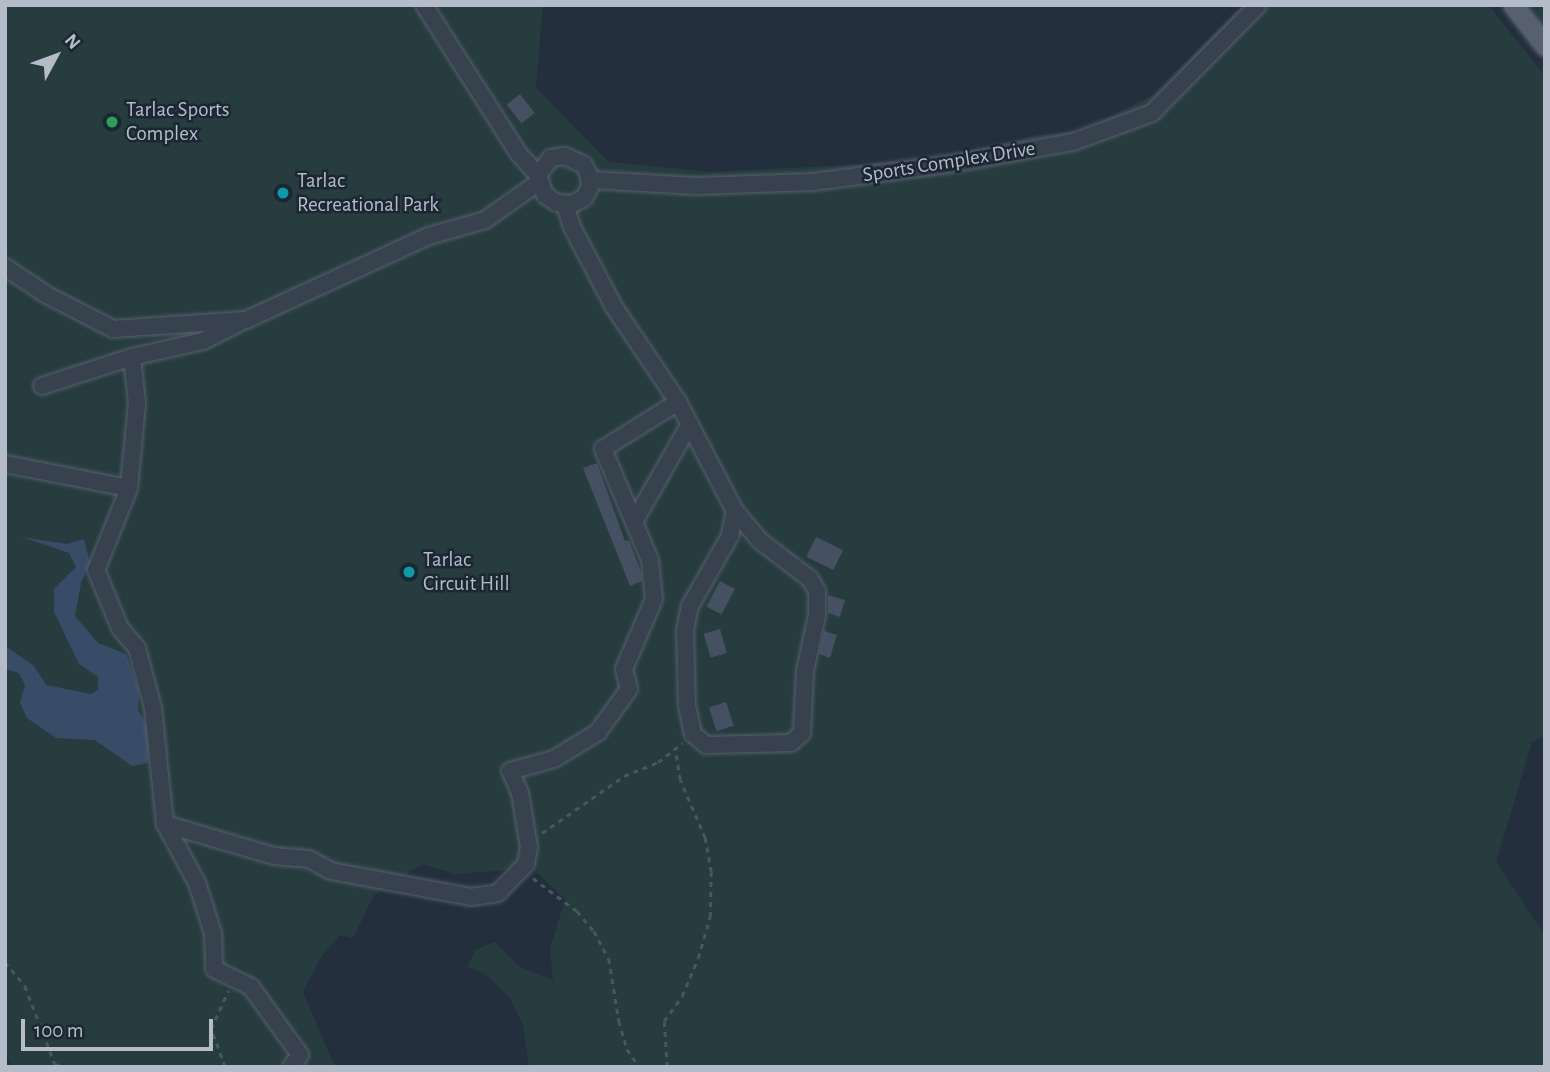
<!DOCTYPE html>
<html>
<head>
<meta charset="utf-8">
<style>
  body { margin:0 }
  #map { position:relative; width:1550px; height:1072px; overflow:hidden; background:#242f3e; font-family:"Alegreya Sans",sans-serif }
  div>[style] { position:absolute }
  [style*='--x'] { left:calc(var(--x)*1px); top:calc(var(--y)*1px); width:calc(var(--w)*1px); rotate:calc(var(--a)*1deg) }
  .green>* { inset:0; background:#263c3f }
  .water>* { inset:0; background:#394c67 }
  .building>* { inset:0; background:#455162; transform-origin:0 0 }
  .path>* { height:2.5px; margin-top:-1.25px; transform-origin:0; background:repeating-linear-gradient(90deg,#44595c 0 5px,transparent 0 10px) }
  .roads { filter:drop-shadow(0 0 2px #565f6c) drop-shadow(0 0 2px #565f6c) }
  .minor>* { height:16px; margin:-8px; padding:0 8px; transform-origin:8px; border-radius:8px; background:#38414e }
  .major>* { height:19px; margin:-9.5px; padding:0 9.5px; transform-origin:9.5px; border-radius:9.5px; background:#56606e }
  .dots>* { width:19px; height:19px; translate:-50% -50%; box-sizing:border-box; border:4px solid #1d2633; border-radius:50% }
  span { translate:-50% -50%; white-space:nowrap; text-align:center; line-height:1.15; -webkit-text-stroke:5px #1d2633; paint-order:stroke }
  .poi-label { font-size:21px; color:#b4bcc9 }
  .left { translate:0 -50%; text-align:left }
  .street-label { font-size:21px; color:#b4bcc9 }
  .frame { position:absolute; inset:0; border:7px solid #b4bcc9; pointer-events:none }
  .north { position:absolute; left:21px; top:21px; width:70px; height:70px; -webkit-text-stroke:5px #1d2633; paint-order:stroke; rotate:49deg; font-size:19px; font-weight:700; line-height:28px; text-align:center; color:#b4bcc9 }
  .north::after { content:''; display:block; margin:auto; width:24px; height:32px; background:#b4bcc9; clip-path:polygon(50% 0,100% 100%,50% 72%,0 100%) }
  .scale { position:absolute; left:21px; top:1019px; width:192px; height:32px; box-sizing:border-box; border:4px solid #b4bcc9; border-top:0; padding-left:9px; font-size:21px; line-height:24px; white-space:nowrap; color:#b4bcc9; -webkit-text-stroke:5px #1d2633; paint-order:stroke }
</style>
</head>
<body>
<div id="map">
  <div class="green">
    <div style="clip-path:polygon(5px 5px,543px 5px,536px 88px,609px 162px,713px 172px,923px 161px,1039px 135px,1082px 131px,1153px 95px,1243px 5px,1488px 5px,1545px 76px,1545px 736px,1532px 742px,1496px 862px,1545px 936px,1545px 1067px,529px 1067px,523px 1025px,510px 998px,484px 973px,468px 967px,475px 950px,495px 942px,520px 967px,553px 980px,550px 949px,565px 899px,532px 868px,455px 874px,422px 864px,374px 895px,353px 938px,340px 935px,321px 957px,303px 992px,335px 1067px,14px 1067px,5px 1055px)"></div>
    <div style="clip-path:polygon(1524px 5px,1545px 5px,1545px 31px)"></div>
  </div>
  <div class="water">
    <div style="clip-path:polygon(22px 537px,67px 544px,84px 539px,90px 563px,81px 583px,75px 616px,98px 643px,126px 654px,139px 691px,138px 710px,149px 728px,148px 763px,132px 766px,95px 740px,56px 738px,27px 718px,20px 703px,25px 685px,19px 673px,5px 669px,5px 646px,34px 666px,46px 685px,91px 694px,98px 690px,98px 677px,79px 664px,54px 612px,54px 589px,76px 567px,69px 553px)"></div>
  </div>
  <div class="building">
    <div style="left:520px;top:94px;width:24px;height:17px;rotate:52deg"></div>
    <div style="clip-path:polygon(597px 463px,625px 541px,629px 540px,641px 572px,642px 581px,630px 586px,583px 468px)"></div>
    <div style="left:816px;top:537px;width:30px;height:22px;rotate:26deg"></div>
    <div style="left:720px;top:581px;width:17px;height:29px;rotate:28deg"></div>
    <div style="clip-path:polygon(828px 595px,845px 600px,840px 617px,828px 613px)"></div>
    <div style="left:720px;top:629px;width:25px;height:17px;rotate:74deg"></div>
    <div style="clip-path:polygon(824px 631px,837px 635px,830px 658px,819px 654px)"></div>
    <div style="left:726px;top:702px;width:25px;height:18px;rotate:72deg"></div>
  </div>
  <div class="path">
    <div style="--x:542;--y:833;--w:100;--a:-34.8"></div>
    <div style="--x:624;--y:776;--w:37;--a:-22"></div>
    <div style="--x:658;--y:762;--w:31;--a:-38"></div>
    <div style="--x:533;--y:878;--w:55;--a:36.9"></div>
    <div style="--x:577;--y:911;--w:26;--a:50"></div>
    <div style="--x:594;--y:931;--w:32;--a:62"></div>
    <div style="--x:609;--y:959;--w:63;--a:80.8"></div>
    <div style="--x:619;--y:1021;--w:29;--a:74"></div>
    <div style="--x:627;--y:1049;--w:22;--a:56"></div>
    <div style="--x:5;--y:962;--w:31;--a:50"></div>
    <div style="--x:25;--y:986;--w:84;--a:69"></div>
    <div style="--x:55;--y:1064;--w:9;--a:18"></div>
    <div style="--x:225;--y:1067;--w:40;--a:-110.2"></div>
    <div style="--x:211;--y:1029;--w:42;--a:-65.9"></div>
    <div style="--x:667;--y:1067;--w:46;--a:-93.7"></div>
    <div style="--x:664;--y:1021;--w:31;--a:-54"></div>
    <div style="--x:682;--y:996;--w:41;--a:-67.2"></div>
    <div style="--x:698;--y:958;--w:43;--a:-73.7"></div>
    <div style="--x:710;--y:917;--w:45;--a:-88.7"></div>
    <div style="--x:711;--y:872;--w:35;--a:-100"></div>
    <div style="--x:705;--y:838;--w:63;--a:-113.3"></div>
    <div style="--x:680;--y:780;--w:31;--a:-99"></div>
  </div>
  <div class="roads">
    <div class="minor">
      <div style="--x:424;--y:5;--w:177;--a:57.5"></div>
      <div style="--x:519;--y:154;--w:28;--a:48"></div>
      <div style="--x:538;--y:175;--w:21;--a:71"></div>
      <div style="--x:545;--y:195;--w:14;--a:34"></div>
      <div style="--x:557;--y:203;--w:15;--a:4"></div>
      <div style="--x:572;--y:204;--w:13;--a:-27"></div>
      <div style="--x:584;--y:198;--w:13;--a:-61"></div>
      <div style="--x:590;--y:187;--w:12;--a:-95"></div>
      <div style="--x:589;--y:175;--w:11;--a:-117"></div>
      <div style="--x:584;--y:165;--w:21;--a:-155"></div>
      <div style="--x:565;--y:156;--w:14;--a:172"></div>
      <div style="--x:551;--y:158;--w:21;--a:127"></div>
      <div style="--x:591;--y:180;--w:105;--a:3.3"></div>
      <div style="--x:696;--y:186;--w:117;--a:-2"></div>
      <div style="--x:813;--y:182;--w:145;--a:-7.5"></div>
      <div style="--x:957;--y:163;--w:118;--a:-10.3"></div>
      <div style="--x:1073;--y:142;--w:84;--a:-20.2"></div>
      <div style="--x:1152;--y:113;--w:151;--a:-45.5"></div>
      <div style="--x:565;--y:205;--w:23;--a:72"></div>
      <div style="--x:572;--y:227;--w:90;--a:62.3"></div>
      <div style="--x:614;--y:307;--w:115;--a:56"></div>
      <div style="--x:678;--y:402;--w:123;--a:62.4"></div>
      <div style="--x:735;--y:511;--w:38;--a:50"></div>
      <div style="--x:759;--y:540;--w:64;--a:37.4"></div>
      <div style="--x:810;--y:579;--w:14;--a:60"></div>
      <div style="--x:817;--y:591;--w:24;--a:90"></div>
      <div style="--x:817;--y:615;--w:57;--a:102.1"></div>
      <div style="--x:805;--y:671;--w:62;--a:92.8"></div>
      <div style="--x:802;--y:733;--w:15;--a:138"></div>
      <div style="--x:791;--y:743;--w:85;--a:178.7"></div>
      <div style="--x:706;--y:745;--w:17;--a:-140"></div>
      <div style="--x:693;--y:734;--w:30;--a:-102"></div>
      <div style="--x:687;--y:705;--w:74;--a:-91.5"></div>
      <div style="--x:685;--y:631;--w:25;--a:-79"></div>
      <div style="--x:690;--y:606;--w:81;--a:-60.3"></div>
      <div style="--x:730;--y:536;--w:25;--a:-79"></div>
      <div style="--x:5;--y:267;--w:50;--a:33.7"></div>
      <div style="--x:47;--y:295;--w:74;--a:27.3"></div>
      <div style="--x:113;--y:329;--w:133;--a:-3.9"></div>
      <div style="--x:246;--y:320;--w:201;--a:-24.7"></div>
      <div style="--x:429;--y:236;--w:58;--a:-15.9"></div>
      <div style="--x:485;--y:220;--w:66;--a:-35.1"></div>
      <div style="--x:132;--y:357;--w:46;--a:83.8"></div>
      <div style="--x:137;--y:403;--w:85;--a:95.4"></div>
      <div style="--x:129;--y:488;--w:88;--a:111.9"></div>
      <div style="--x:96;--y:570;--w:63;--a:67.5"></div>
      <div style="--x:120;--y:628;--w:26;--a:50"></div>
      <div style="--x:137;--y:648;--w:62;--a:75.1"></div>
      <div style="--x:153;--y:708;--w:117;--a:84.1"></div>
      <div style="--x:165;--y:824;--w:67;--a:61.5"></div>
      <div style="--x:197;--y:883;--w:52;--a:72.3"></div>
      <div style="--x:213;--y:933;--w:36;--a:88"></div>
      <div style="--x:214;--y:969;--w:41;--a:25.9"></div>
      <div style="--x:251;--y:987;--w:84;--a:54.2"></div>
      <div style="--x:300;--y:1055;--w:15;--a:127"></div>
      <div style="--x:42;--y:386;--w:95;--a:-17.9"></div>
      <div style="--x:132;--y:357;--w:73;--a:-12.7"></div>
      <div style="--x:203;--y:341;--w:42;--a:-26.6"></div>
      <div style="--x:5;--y:464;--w:126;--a:11"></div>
      <div style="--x:634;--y:522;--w:113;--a:-60.3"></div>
      <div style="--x:165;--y:824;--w:114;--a:16.4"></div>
      <div style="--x:274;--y:856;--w:35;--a:5"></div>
      <div style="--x:309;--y:859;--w:25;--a:29"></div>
      <div style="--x:331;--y:871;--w:142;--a:10.5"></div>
      <div style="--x:471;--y:897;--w:27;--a:-8"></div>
      <div style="--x:498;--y:893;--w:40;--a:-46"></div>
      <div style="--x:526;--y:864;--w:17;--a:-80"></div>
      <div style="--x:529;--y:847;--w:55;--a:-99.5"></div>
      <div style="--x:520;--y:793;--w:24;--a:-114"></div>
      <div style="--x:510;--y:771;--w:46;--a:-15.3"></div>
      <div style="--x:554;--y:759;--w:52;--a:-31.5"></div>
      <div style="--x:598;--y:732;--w:53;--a:-54.2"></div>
      <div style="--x:629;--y:689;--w:21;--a:-104"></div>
      <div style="--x:624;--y:669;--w:76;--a:-66.8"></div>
      <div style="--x:654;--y:599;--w:39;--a:-96"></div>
      <div style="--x:650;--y:560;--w:121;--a:-112.9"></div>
      <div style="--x:603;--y:449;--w:89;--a:-32.1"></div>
    </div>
    <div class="major">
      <div style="--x:1513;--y:5;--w:52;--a:52"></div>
    </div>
  </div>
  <div class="dots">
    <div style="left:112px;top:122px;background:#2e9e5b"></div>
    <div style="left:283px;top:193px;background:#0f9aa8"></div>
    <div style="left:409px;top:572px;background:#0f9aa8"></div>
  </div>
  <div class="poi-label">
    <span class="left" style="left:126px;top:122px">Tarlac Sports<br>Complex</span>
    <span class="left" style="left:297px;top:193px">Tarlac<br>Recreational Park</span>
    <span class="left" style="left:423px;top:572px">Tarlac<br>Circuit Hill</span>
  </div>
  <div class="street-label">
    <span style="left:949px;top:162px;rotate:-9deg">Sports Complex Drive</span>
  </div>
  <div class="frame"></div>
  <div class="north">N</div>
  <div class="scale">100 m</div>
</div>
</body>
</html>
